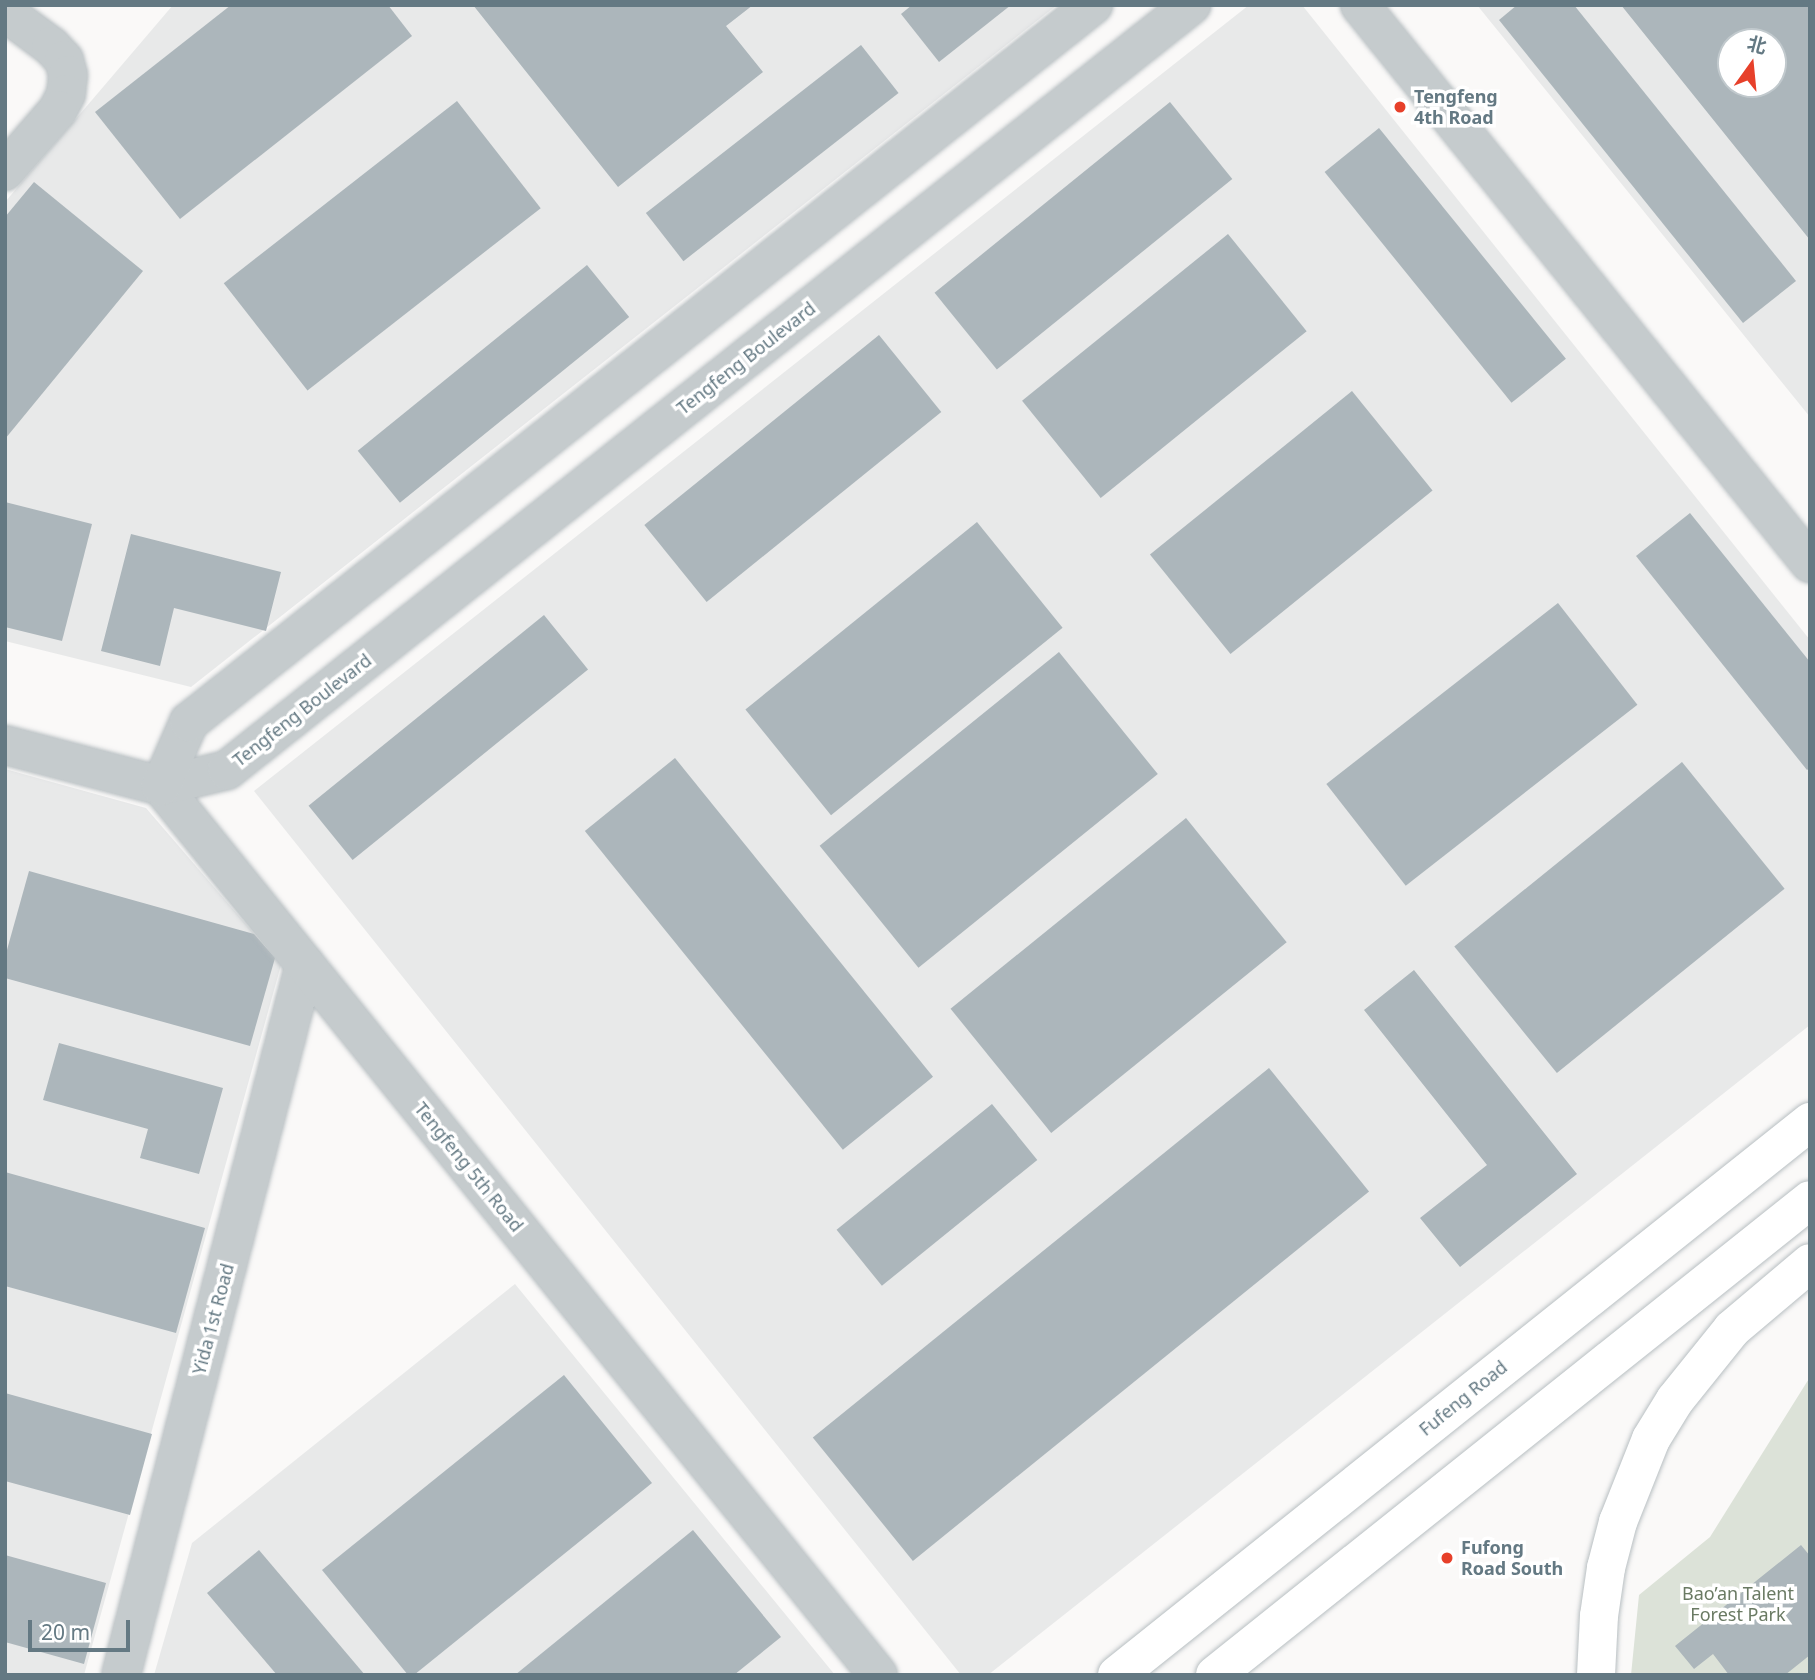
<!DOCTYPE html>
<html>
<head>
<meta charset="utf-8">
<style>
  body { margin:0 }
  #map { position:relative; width:1815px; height:1680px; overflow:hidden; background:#faf9f8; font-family:"Noto Sans","Noto Sans SC",sans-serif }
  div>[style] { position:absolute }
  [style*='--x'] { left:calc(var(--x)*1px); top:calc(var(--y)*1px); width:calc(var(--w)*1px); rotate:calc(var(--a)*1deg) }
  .built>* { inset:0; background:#e8e9e9 }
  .green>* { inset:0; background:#dce2d8 }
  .building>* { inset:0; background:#acb6bb; transform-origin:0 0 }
  .roads { filter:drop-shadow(0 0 2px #b8bfc2) drop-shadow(0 0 2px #b8bfc2) }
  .minor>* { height:38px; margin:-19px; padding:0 19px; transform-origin:19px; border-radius:19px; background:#c5cbcd }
  .tertiary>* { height:38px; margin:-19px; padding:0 19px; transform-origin:19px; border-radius:19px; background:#c5cbcd }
  .secondary>* { height:38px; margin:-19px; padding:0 19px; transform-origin:19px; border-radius:19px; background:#fff }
  .primary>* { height:38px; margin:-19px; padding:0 19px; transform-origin:19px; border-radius:19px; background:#fff }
  .dots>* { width:19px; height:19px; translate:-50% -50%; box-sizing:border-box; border:4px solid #fff; border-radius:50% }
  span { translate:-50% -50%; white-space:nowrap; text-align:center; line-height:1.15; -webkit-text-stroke:7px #fff; paint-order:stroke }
  .poi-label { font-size:18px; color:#647983; font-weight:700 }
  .left { translate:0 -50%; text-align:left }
  .street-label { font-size:18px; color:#647983 }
  .park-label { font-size:18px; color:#6a7a63 }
  .frame { position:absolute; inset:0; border:7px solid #647983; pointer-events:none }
  .north { position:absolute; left:1717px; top:28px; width:70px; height:70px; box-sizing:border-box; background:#fff; border:2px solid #c1c9cd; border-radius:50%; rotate:15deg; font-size:19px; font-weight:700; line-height:28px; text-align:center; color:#647983 }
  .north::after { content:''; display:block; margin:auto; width:24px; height:32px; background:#e7402a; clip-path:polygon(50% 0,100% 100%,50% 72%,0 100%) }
  .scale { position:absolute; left:28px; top:1620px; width:102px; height:32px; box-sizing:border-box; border:4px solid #647983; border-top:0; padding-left:9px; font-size:21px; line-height:24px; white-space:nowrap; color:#647983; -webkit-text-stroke:5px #fff; paint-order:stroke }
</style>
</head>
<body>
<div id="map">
  <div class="built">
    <div style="clip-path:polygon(173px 5px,1057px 5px,191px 687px,5px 641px,5px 202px)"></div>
    <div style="clip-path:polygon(1249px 5px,1302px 5px,1810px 640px,1810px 1025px,988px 1675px,961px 1675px,254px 791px)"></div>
    <div style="clip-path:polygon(evenodd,1477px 5px,1810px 5px,1810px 417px,1477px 5px,1731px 42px,1773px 42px,1773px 84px,1731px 84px,1731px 42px)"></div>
    <div style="clip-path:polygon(5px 769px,146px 808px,281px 965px,84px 1675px,5px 1675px)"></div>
    <div style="clip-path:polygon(515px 1284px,835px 1675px,154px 1675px,192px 1543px)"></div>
  </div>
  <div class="green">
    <div style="clip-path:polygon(1810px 1377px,1810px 1675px,1631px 1675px,1639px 1595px,1710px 1537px)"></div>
  </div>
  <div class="building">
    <div style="clip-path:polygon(231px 5px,388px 5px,412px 36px,180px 219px,95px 112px)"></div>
    <div style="clip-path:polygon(473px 5px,753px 5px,726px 26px,763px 72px,618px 187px)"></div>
    <div style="clip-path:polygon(912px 5px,1011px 5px,939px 62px,901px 14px)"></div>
    <div style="clip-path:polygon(1517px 5px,1574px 5px,1796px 281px,1743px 323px,1499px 20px)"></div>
    <div style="clip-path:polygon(evenodd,1621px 5px,1810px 5px,1810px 240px,1621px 5px,1731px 42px,1773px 42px,1773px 84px,1731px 84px,1731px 42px)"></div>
    <div style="left:861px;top:45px;width:61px;height:273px;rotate:52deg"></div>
    <div style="left:457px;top:101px;width:136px;height:296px;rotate:52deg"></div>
    <div style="left:1170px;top:102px;width:99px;height:303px;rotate:51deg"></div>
    <div style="left:1379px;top:128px;width:297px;height:70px;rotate:51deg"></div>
    <div style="clip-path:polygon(34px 182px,143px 271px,5px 439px,5px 217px)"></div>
    <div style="left:1228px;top:234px;width:125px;height:265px;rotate:51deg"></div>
    <div style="left:587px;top:265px;width:67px;height:295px;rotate:51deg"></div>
    <div style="left:879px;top:335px;width:99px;height:302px;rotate:51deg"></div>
    <div style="left:1352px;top:391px;width:128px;height:260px;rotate:51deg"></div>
    <div style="clip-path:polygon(5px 502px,92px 524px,62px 641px,5px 627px)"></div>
    <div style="clip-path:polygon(1690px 513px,1810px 662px,1810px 768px,1807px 770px,1636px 556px)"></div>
    <div style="left:977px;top:522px;width:136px;height:298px;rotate:51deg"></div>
    <div style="clip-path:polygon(131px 534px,281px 572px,266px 631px,174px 608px,160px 666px,101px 651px)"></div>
    <div style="left:1558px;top:603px;width:129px;height:294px;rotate:52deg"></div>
    <div style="left:544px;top:615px;width:70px;height:303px;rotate:51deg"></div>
    <div style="left:1059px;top:652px;width:157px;height:308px;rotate:51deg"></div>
    <div style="left:675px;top:758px;width:410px;height:116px;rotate:51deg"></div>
    <div style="left:1682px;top:762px;width:163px;height:293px;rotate:51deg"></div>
    <div style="left:1186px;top:818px;width:160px;height:303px;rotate:51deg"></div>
    <div style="clip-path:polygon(29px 871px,254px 934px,275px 958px,250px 1046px,5px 978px,5px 957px)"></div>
    <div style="clip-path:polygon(1414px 970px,1577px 1174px,1460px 1267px,1420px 1218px,1487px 1165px,1364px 1010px)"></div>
    <div style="clip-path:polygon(59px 1043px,223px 1088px,199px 1174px,140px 1158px,148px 1129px,43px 1100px)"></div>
    <div style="left:1269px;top:1068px;width:159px;height:587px;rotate:51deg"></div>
    <div style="left:992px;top:1104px;width:72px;height:200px;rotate:51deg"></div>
    <div style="clip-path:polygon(5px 1172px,205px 1228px,176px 1333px,5px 1286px)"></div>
    <div style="clip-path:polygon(564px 1375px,652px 1483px,414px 1675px,408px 1675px,322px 1570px)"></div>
    <div style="clip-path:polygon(5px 1393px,152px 1434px,130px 1515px,5px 1481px)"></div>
    <div style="clip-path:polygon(693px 1530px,781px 1637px,734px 1675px,515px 1675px)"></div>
    <div style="clip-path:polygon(1801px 1545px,1810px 1556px,1810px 1655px,1785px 1675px,1729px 1675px,1713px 1654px,1694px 1669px,1675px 1646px)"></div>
    <div style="clip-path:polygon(259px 1550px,365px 1675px,277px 1675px,207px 1593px)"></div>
    <div style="clip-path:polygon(5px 1555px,106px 1583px,84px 1664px,5px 1642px)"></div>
  </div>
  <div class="roads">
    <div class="minor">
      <div style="--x:5;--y:12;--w:57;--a:36.5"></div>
      <div style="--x:51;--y:46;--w:19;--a:47"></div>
      <div style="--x:64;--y:60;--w:16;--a:75"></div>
      <div style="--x:68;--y:75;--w:19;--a:96"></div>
      <div style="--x:66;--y:94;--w:18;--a:117"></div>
      <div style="--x:58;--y:110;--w:81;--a:131"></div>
      <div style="--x:121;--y:1675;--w:734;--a:-75.49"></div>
    </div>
    <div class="tertiary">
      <div style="--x:1360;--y:5;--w:717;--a:51.12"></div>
      <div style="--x:5;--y:745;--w:161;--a:14.7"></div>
      <div style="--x:161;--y:786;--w:1142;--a:51.11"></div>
      <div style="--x:161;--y:786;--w:68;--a:-13.6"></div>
      <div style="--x:227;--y:770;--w:1231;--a:-38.43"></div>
      <div style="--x:161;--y:786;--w:70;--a:-66.4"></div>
      <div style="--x:189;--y:722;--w:1154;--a:-38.42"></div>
    </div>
    <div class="secondary">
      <div style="--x:1117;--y:1675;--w:887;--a:-38.59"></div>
      <div style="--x:1215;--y:1675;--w:761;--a:-38.6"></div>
    </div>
    <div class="primary">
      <div style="--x:1596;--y:1675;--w:59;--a:-87.1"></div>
      <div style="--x:1599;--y:1616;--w:49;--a:-81.7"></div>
      <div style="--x:1606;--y:1568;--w:48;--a:-75.4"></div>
      <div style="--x:1618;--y:1522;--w:89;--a:-68.3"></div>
      <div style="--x:1651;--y:1439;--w:46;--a:-58.4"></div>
      <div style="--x:1675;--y:1400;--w:91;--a:-51.2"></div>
      <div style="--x:1732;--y:1329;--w:102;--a:-40.2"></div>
    </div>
  </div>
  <div class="dots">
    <div style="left:1400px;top:107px;background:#e7402a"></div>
    <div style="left:1447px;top:1558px;background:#e7402a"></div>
  </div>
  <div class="poi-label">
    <span class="left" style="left:1414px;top:107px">Tengfeng<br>4th Road</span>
    <span class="left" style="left:1461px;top:1558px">Fufong<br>Road South</span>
  </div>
  <div class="street-label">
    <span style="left:746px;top:358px;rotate:-38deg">Tengfeng Boulevard</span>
    <span style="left:302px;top:710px;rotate:-38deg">Tengfeng Boulevard</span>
    <span style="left:469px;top:1167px;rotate:51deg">Tengfeng 5th Road</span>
    <span style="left:213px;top:1319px;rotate:-75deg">Yida 1st Road</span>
    <span style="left:1463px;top:1398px;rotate:-39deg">Fufeng Road</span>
  </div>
  <div class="park-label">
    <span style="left:1738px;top:1604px">Bao’an Talent<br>Forest Park</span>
  </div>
  <div class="frame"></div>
  <div class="north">北</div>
  <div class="scale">20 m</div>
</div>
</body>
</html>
